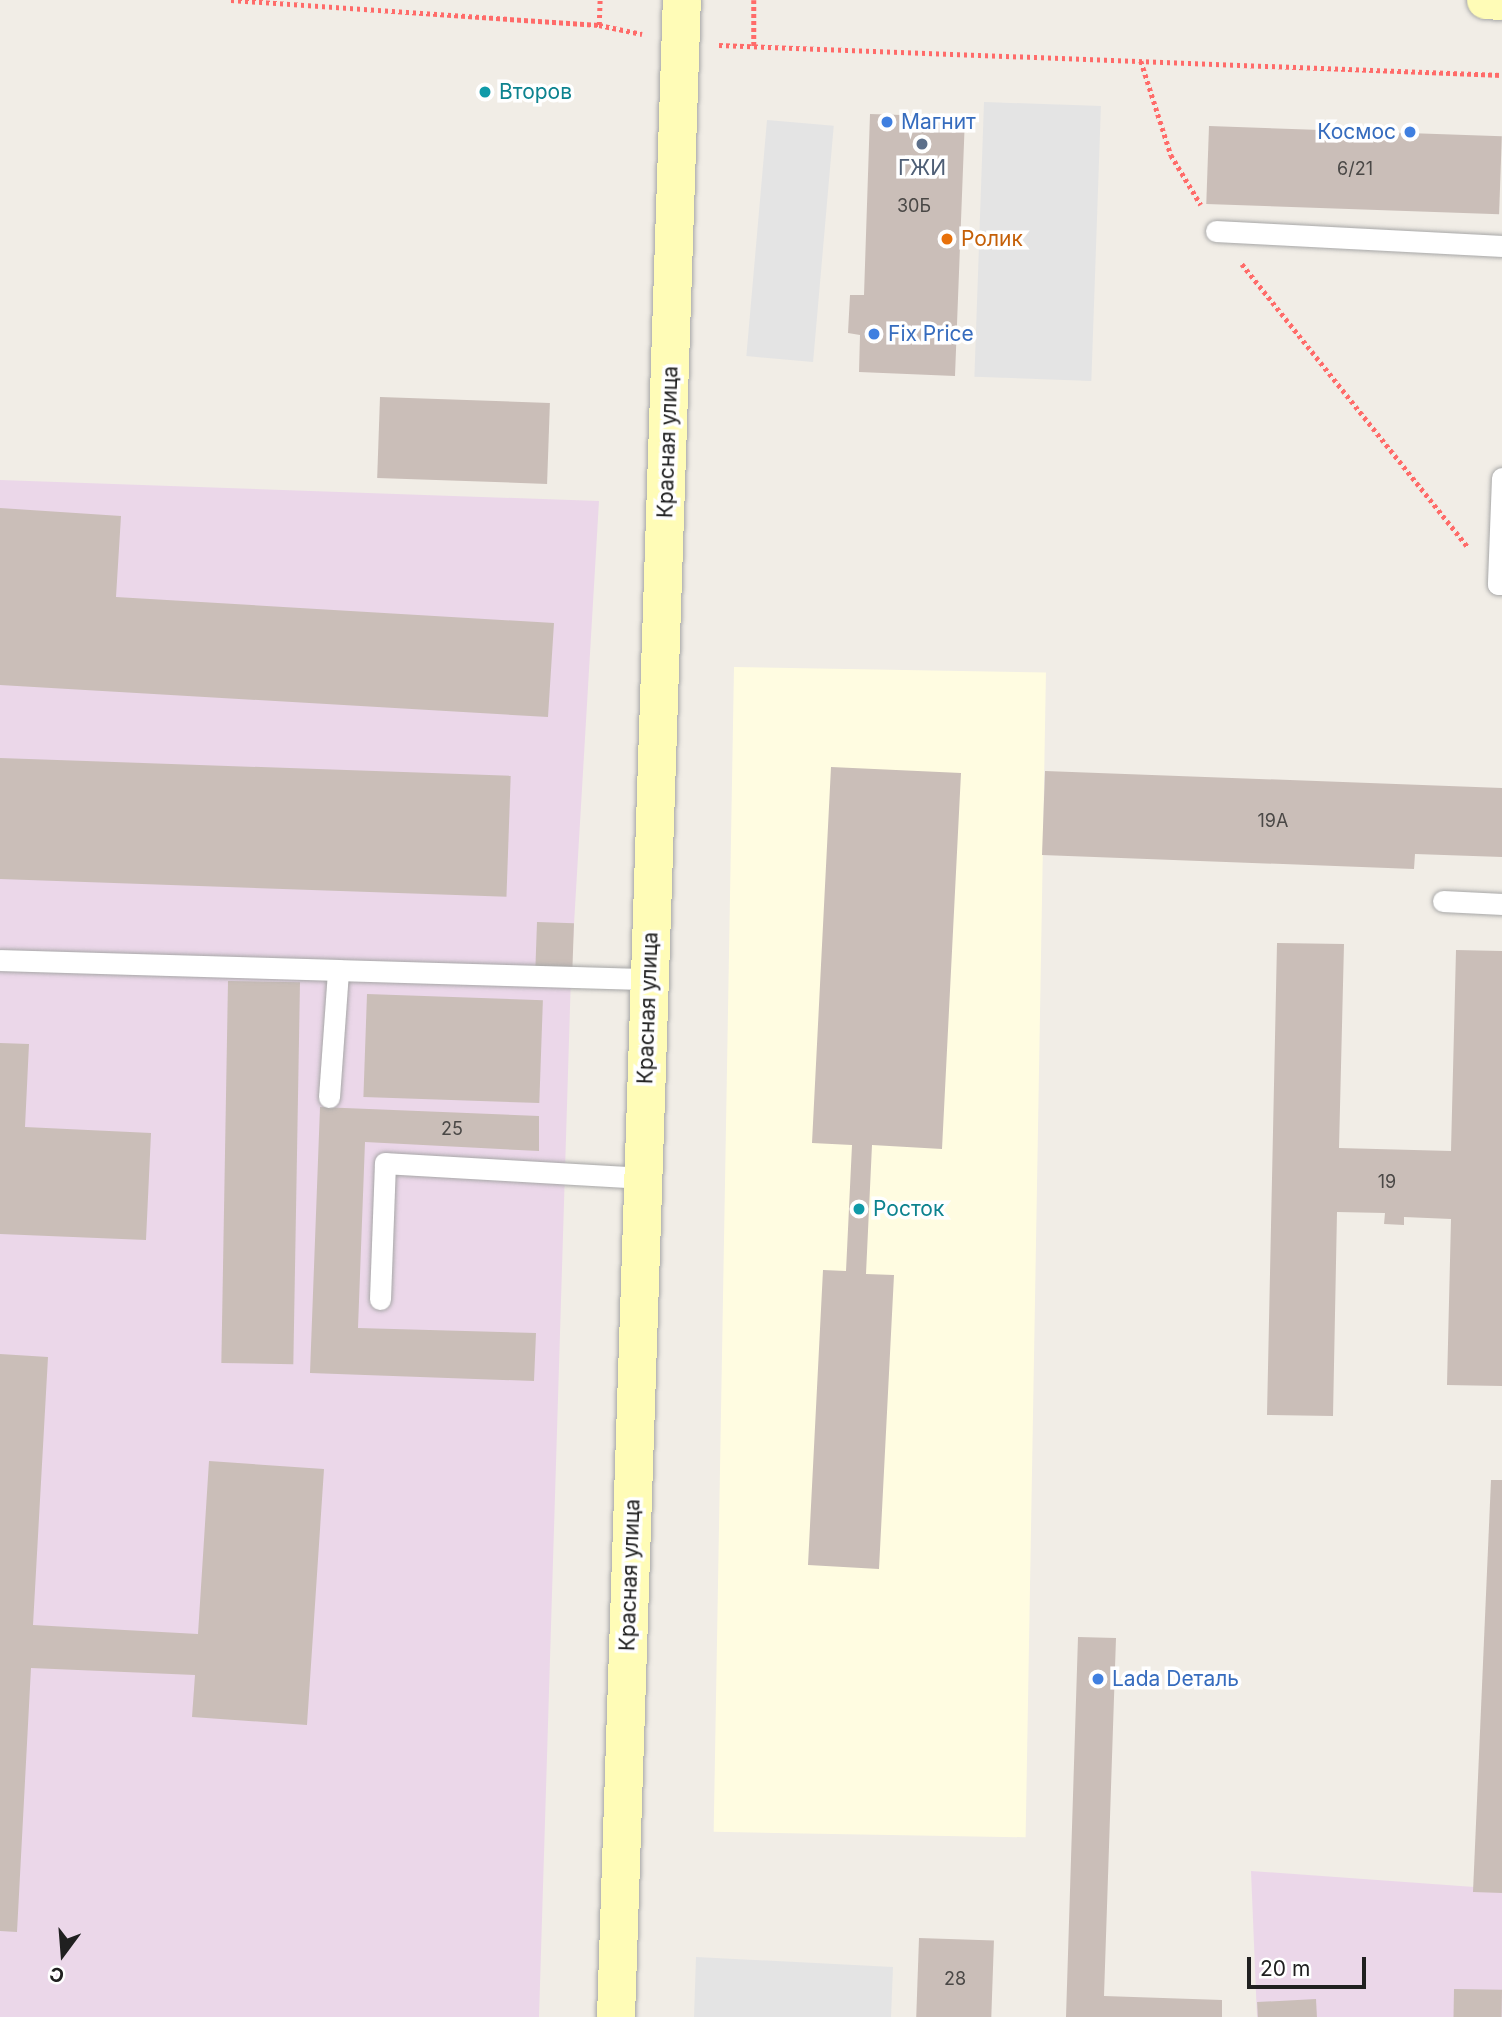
<!DOCTYPE html>
<html>
<head>
<meta charset="utf-8">
<style>
  body { margin:0 }
  #map { position:relative; width:1502px; height:2017px; overflow:hidden; background:#f1ede6; font-family:Inter,sans-serif }
  div>[style] { position:absolute }
  [style*='--x'] { left:calc(var(--x)*1px); top:calc(var(--y)*1px); width:calc(var(--w)*1px); rotate:calc(var(--a)*1deg) }
  .industrial>* { inset:0; background:#ebd7e9 }
  .education>* { inset:0; background:#fffce1; transform-origin:0 0 }
  .parking>* { inset:0; background:#e4e4e4; transform-origin:0 0 }
  .building>* { inset:0; background:#cabeb8; transform-origin:0 0 }
  .path>* { height:4.5px; margin-top:-2.25px; transform-origin:0; background:repeating-linear-gradient(90deg,#ff6b69 0 3.5px,transparent 0 7px) }
  .roads { filter:drop-shadow(0 0 2px #a7a7a7) drop-shadow(0 0 2px #a7a7a7) }
  .service>* { height:21px; margin:-10.5px; padding:0 10.5px; transform-origin:10.5px; border-radius:10.5px; background:#fff }
  .secondary>* { height:38px; margin:-19px; padding:0 19px; transform-origin:19px; border-radius:19px; background:#fffcb7 }
  .dots>* { width:19px; height:19px; translate:-50% -50%; box-sizing:border-box; border:4px solid #fff; border-radius:50% }
  span { translate:-50% -50%; white-space:nowrap; text-align:center; line-height:1.15; -webkit-text-stroke:7px #fff; paint-order:stroke }
  .number-label { font-size:18px; color:#4a4846 }
  .number-label span { -webkit-text-stroke-width:0 }
  .culture-label { font-size:21px; color:#0d838f }
  .left { translate:0 -50%; text-align:left }
  .shop-label { font-size:21px; color:#366cbe }
  .right { translate:-100% -50%; text-align:right }
  .service-label { font-size:21px; color:#4e5e75 }
  .food-label { font-size:21px; color:#c56008 }
  .street-label { font-size:21px; color:#202020 }
  .north { position:absolute; left:28px; top:1919px; width:70px; height:70px; -webkit-text-stroke:5px #fff; paint-order:stroke; rotate:196deg; font-size:19px; font-weight:700; line-height:28px; text-align:center; color:#202020 }
  .north::after { content:''; display:block; margin:auto; width:24px; height:32px; background:#202020; clip-path:polygon(50% 0,100% 100%,50% 72%,0 100%) }
  .scale { position:absolute; left:1247px; top:1957px; width:119px; height:32px; box-sizing:border-box; border:4px solid #202020; border-top:0; padding-left:9px; font-size:21px; line-height:24px; white-space:nowrap; color:#202020; -webkit-text-stroke:5px #fff; paint-order:stroke }
</style>
</head>
<body>
<div id="map">
  <div class="industrial">
    <div style="clip-path:polygon(0 480px,599px 501px,571px 975px,539px 2017px,0 2017px)"></div>
    <div style="clip-path:polygon(1251px 1871px,1502px 1889px,1502px 2017px,1257px 2017px)"></div>
  </div>
  <div class="education">
    <div style="left:734px;top:667px;width:312px;height:1165px;rotate:1deg"></div>
  </div>
  <div class="parking">
    <div style="left:984px;top:102px;width:117px;height:275px;rotate:2deg"></div>
    <div style="left:767px;top:120px;width:67px;height:237px;rotate:5deg"></div>
    <div style="clip-path:polygon(696px 1957px,893px 1967px,891px 2017px,694px 2017px)"></div>
  </div>
  <div class="building">
    <div style="clip-path:polygon(870px 114px,965px 117px,955px 376px,859px 372px,860px 335px,848px 333px,850px 295px,864px 295px)"></div>
    <div style="left:1209px;top:126px;width:293px;height:78px;rotate:2deg"></div>
    <div style="left:380px;top:397px;width:170px;height:81px;rotate:2deg"></div>
    <div style="clip-path:polygon(0 508px,121px 516px,116px 597px,554px 623px,548px 717px,0 685px)"></div>
    <div style="left:0;top:758px;width:511px;height:121px;rotate:2deg"></div>
    <div style="clip-path:polygon(831px 767px,961px 773px,942px 1149px,872px 1145px,866px 1274px,894px 1275px,879px 1569px,808px 1565px,823px 1270px,846px 1271px,852px 1145px,812px 1143px)"></div>
    <div style="clip-path:polygon(1045px 771px,1502px 788px,1502px 857px,1415px 854px,1414px 869px,1042px 855px)"></div>
    <div style="left:537px;top:922px;width:37px;height:51px;rotate:2deg"></div>
    <div style="clip-path:polygon(1277px 943px,1344px 944px,1339px 1148px,1451px 1151px,1456px 950px,1502px 951px,1502px 1386px,1447px 1385px,1451px 1219px,1404px 1217px,1404px 1225px,1384px 1224px,1385px 1213px,1337px 1212px,1333px 1416px,1267px 1415px)"></div>
    <div style="left:228px;top:981px;width:72px;height:382px;rotate:1deg"></div>
    <div style="left:367px;top:994px;width:176px;height:103px;rotate:2deg"></div>
    <div style="clip-path:polygon(0 1043px,29px 1044px,25px 1127px,151px 1133px,146px 1240px,0 1234px)"></div>
    <div style="clip-path:polygon(320px 1107px,539px 1116px,539px 1151px,365px 1142px,358px 1328px,536px 1333px,534px 1381px,310px 1373px)"></div>
    <div style="clip-path:polygon(0 1354px,48px 1357px,33px 1625px,198px 1634px,209px 1461px,324px 1469px,307px 1725px,192px 1717px,195px 1675px,31px 1668px,17px 1932px,0 1931px)"></div>
    <div style="clip-path:polygon(1491px 1480px,1502px 1480px,1502px 1893px,1473px 1892px)"></div>
    <div style="clip-path:polygon(1078px 1637px,1116px 1638px,1104px 1996px,1222px 2000px,1222px 2017px,1066px 2017px)"></div>
    <div style="left:919px;top:1938px;width:75px;height:79px;rotate:2deg"></div>
    <div style="left:1454px;top:1989px;width:48px;height:28px;rotate:1deg"></div>
    <div style="left:1316px;top:1999px;width:18px;height:59px;rotate:87deg"></div>
  </div>
  <div class="path">
    <div style="--x:231;--y:0;--w:369;--a:3.9"></div>
    <div style="--x:599;--y:25;--w:44;--a:11.8"></div>
    <div style="--x:754;--y:0;--w:47;--a:90"></div>
    <div style="--x:599;--y:25;--w:25;--a:-88"></div>
    <div style="--x:719;--y:45;--w:784;--a:2.19"></div>
    <div style="--x:1141;--y:61;--w:99;--a:72.3"></div>
    <div style="--x:1171;--y:155;--w:58;--a:59"></div>
    <div style="--x:1242;--y:264;--w:362;--a:51.4"></div>
  </div>
  <div class="roads">
    <div class="service">
      <div style="--x:1216;--y:231;--w:286;--a:3"></div>
      <div style="--x:1502;--y:478;--w:106;--a:92.2"></div>
      <div style="--x:1498;--y:584;--w:4;--a:0"></div>
      <div style="--x:1443;--y:901;--w:59;--a:2.9"></div>
      <div style="--x:0;--y:960;--w:338;--a:1.7"></div>
      <div style="--x:329;--y:1097;--w:127;--a:-85.9"></div>
      <div style="--x:338;--y:970;--w:311;--a:1.7"></div>
      <div style="--x:380;--y:1299;--w:136;--a:-87.9"></div>
      <div style="--x:385;--y:1163;--w:258;--a:3.3"></div>
    </div>
    <div class="secondary">
      <div style="--x:1486;--y:0;--w:16;--a:4"></div>
      <div style="--x:616;--y:2017;--w:2018;--a:-88.13"></div>
    </div>
  </div>
  <div class="dots">
    <div style="left:485px;top:92px;background:#0f9aa8"></div>
    <div style="left:887px;top:122px;background:#3f7fe0"></div>
    <div style="left:1410px;top:132px;background:#3f7fe0"></div>
    <div style="left:922px;top:144px;background:#5c6f8a"></div>
    <div style="left:947px;top:239px;background:#e8710a"></div>
    <div style="left:874px;top:334px;background:#3f7fe0"></div>
    <div style="left:859px;top:1209px;background:#0f9aa8"></div>
    <div style="left:1098px;top:1679px;background:#3f7fe0"></div>
  </div>
  <div class="number-label">
    <span style="left:1355px;top:169px">6/21</span>
    <span style="left:914px;top:206px">30Б</span>
    <span style="left:1273px;top:821px">19А</span>
    <span style="left:452px;top:1129px">25</span>
    <span style="left:1387px;top:1182px">19</span>
    <span style="left:955px;top:1979px">28</span>
  </div>
  <div class="culture-label">
    <span class="left" style="left:499px;top:92px">Второв</span>
    <span class="left" style="left:873px;top:1209px">Росток</span>
  </div>
  <div class="shop-label">
    <span class="left" style="left:901px;top:122px">Магнит</span>
    <span class="right" style="left:1396px;top:132px">Космос</span>
    <span class="left" style="left:888px;top:334px">Fix Price</span>
    <span class="left" style="left:1112px;top:1679px">Lada Dеталь</span>
  </div>
  <div class="service-label">
    <span style="left:922px;top:168px">ГЖИ</span>
  </div>
  <div class="food-label">
    <span class="left" style="left:961px;top:239px">Ролик</span>
  </div>
  <div class="street-label">
    <span style="left:668px;top:442px;rotate:-88deg">Красная улица</span>
    <span style="left:648px;top:1008px;rotate:-88deg">Красная улица</span>
    <span style="left:630px;top:1575px;rotate:-88deg">Красная улица</span>
  </div>
  <div class="north">С</div>
  <div class="scale">20 m</div>
</div>
</body>
</html>
